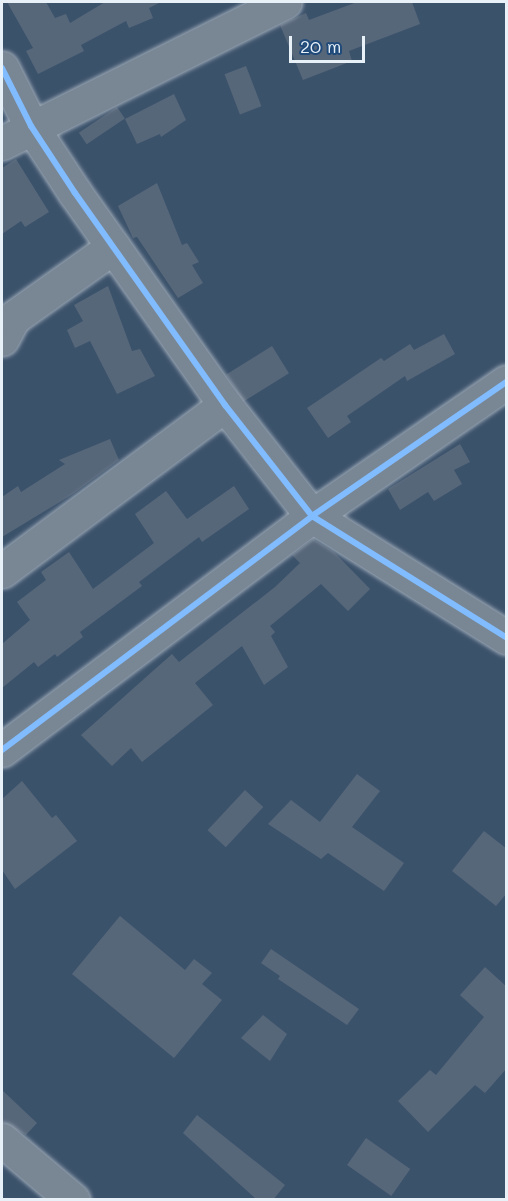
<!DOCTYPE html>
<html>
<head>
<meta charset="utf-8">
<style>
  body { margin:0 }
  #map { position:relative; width:508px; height:1201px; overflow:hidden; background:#3b526b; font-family:Mali,sans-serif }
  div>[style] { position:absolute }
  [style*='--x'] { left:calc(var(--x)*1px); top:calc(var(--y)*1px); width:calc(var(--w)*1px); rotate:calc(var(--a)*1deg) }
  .building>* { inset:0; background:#57677a; transform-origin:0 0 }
  .roads { filter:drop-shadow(0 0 2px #9da9b6) drop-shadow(0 0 2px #9da9b6) }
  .minor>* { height:33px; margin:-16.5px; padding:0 16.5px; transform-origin:16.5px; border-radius:16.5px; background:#798694 }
  .cycleway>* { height:6px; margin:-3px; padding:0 3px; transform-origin:3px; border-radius:3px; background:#80bcff }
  span { translate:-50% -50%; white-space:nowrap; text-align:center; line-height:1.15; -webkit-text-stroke:4.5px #1f4a7a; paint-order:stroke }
  .frame { position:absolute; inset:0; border:3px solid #e8f1f8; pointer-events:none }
  .scale { position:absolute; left:289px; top:36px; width:76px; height:27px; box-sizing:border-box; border:3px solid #e8f1f8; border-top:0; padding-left:8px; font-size:18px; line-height:21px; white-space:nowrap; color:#e8f1f8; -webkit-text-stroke:4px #1f4a7a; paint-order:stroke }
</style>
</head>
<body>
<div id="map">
  <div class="building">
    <div style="clip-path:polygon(7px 2px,46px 2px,55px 18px,66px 14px,70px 23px,105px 2px,161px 2px,149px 8px,153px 18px,129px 28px,126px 21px,81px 45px,84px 51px,38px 74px,26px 51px,33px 48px)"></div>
    <div style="clip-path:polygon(357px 2px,412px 2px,420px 24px,349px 51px,352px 61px,303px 80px,280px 25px,306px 13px,309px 20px)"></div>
    <div style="left:246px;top:66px;width:43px;height:23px;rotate:69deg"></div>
    <div style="clip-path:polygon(174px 94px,186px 120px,161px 137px,160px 134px,137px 144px,125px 119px)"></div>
    <div style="left:117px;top:107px;width:14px;height:46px;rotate:56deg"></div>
    <div style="clip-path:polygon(16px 159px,49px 212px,25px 227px,21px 221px,2px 234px,2px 168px)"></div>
    <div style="clip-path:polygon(157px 183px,182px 245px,187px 243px,199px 262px,192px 265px,203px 283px,178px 298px,137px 237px,133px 238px,118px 206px)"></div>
    <div style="clip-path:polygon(108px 286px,132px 351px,140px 349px,155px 376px,117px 394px,90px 341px,75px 348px,67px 330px,83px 321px,74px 305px)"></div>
    <div style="clip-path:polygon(444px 334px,455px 354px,407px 381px,405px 376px,347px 416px,351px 422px,328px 438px,307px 408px,381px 358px,384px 361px,410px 344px,414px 350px)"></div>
    <div style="left:272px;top:346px;width:32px;height:54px;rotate:58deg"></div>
    <div style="clip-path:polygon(110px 439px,119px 460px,73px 494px,2px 537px,2px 497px,18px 486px,21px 492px,65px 464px,59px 460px)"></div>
    <div style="clip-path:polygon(460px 444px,470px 462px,454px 470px,462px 484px,434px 501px,428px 492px,400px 510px,388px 489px)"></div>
    <div style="clip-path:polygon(234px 486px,249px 509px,202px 542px,199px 537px,139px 582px,142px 586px,80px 632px,83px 637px,57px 657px,55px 654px,38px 667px,34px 662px,2px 688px,2px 644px,30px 620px,17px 602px,46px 580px,41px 572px,69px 552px,93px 589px,154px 543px,135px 514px,166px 491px,187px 519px)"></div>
    <div style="clip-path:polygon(313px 539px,334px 552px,370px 589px,348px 611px,321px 584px,270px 626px,275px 632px,271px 636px,288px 667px,264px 685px,242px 646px,195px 683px,213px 705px,142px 762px,131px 748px,112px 766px,81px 735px,172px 654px,179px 662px,275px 587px,300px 563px,292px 555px)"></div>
    <div style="clip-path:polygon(357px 774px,380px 791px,352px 827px,404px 863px,384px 891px,328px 853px,321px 859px,268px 824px,291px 800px,320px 822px)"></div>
    <div style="clip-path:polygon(22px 781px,52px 818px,56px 815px,77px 841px,15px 889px,2px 870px,2px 799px)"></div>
    <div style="left:245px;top:790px;width:25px;height:55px;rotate:43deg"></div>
    <div style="clip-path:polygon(484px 831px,507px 849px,507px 893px,496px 906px,452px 871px)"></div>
    <div style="clip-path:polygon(120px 916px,185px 970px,194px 959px,212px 973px,202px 984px,222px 1000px,174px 1058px,72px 974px)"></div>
    <div style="clip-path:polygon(271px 949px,359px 1009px,347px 1025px,278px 979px,280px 976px,261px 963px)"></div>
    <div style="clip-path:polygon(485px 967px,507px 987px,507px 1068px,485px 1093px,475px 1085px,428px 1132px,398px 1101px,430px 1070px,436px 1075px,484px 1017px,460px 995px)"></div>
    <div style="clip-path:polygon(263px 1015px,287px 1034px,270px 1061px,241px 1038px)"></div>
    <div style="clip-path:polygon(2px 1090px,37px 1123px,26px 1135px,2px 1122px)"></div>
    <div style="clip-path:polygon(197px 1115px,285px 1185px,273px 1200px,257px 1200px,183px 1133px)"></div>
    <div style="left:366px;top:1138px;width:54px;height:33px;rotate:35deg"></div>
  </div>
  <div class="roads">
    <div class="minor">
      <div style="--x:2;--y:68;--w:65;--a:63.4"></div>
      <div style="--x:31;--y:126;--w:80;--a:56.7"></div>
      <div style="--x:75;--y:193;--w:260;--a:54.7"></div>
      <div style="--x:225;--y:405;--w:141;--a:51.9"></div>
      <div style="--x:312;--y:516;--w:229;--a:32"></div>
      <div style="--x:2;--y:143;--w:316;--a:-26.5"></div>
      <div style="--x:2;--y:339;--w:24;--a:-62"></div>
      <div style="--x:13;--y:318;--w:123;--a:-35.4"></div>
      <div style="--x:2;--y:571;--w:278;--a:-36.7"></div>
      <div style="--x:2;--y:750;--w:388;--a:-37"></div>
      <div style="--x:312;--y:516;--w:236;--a:-34.6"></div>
      <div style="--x:2;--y:1140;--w:93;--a:40.2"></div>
    </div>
  </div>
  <div class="cycleway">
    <div style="--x:2;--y:68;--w:65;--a:63.4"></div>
    <div style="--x:31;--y:126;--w:80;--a:56.7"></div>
    <div style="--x:75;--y:193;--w:260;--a:54.7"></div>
    <div style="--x:225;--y:405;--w:141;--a:51.9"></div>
    <div style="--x:312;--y:516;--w:229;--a:32"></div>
    <div style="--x:2;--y:750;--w:388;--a:-37"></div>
    <div style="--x:312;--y:516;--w:236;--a:-34.6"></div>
  </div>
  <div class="frame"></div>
  <div class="scale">20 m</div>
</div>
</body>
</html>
